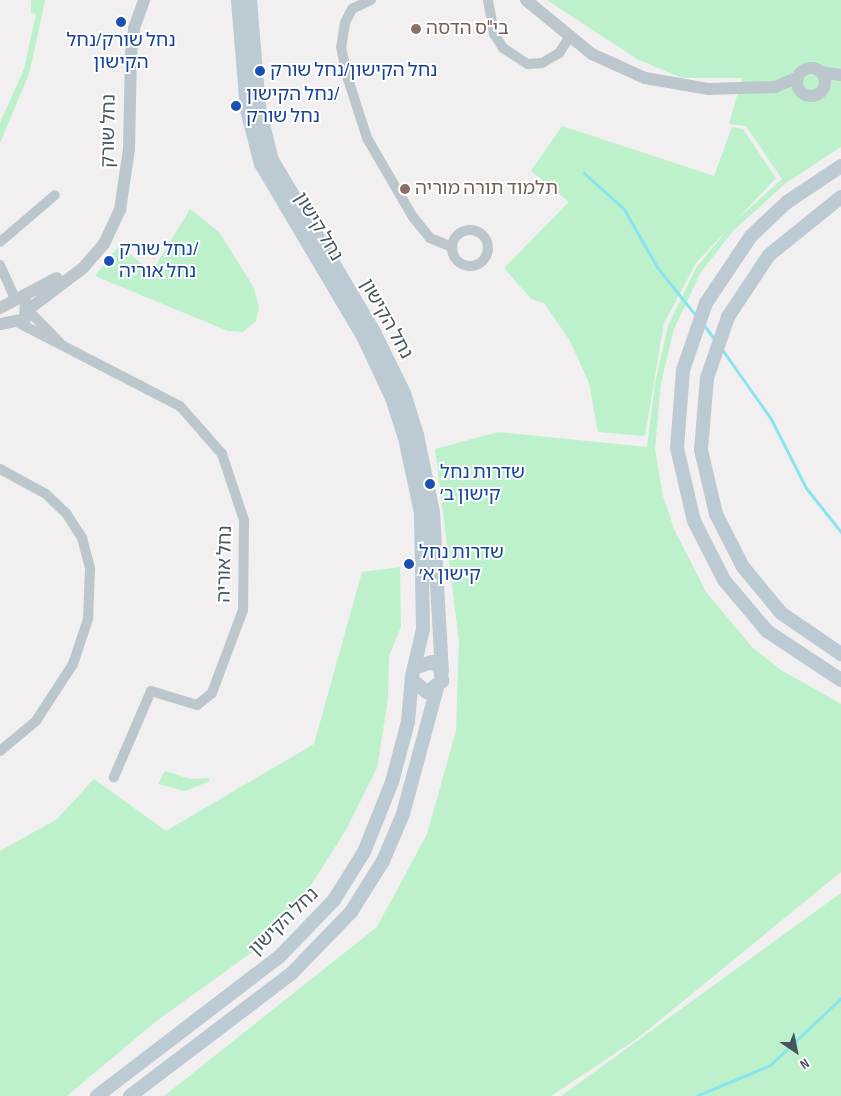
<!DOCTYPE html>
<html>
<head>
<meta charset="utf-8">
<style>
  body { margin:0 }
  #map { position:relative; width:841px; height:1096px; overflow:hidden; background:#f2eff0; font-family:"Sofia Sans Condensed","Noto Sans Hebrew",sans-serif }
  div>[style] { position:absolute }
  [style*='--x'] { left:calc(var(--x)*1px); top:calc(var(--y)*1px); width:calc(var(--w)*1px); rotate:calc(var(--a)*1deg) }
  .green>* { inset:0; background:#bdf1cb }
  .stream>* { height:3px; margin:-1.5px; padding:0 1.5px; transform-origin:1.5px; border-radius:1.5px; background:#88e5f0 }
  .minor>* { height:10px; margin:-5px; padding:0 5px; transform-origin:5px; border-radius:5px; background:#bbc6cd }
  .minor>.ring { margin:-5px; padding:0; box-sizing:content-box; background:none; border:10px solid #bbc6cd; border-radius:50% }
  .tertiary>* { height:12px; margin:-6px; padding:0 6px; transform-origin:6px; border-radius:6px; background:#bbc6cd }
  .tertiary>.ring { margin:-6px; padding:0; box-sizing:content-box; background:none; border:12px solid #bbc6cd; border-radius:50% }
  .secondary>* { height:14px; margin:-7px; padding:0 7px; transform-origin:7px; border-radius:7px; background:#bccad4 }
  .dots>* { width:14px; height:14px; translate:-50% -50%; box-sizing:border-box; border:2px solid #fff; border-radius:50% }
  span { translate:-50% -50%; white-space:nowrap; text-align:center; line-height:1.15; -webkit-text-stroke:4px #fff; paint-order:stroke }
  .education-label { font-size:19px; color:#785e54 }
  .left { translate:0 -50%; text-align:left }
  .transit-label { font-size:19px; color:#164399 }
  .street-label { font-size:19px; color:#47555e }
  .north { position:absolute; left:771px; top:1026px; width:50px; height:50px; -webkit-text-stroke:4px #fff; paint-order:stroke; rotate:146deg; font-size:14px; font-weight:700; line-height:20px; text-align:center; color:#47555e }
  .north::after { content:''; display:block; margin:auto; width:18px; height:22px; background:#47555e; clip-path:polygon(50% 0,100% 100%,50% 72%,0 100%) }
</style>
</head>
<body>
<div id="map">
  <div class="green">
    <div style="clip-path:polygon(31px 0,45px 0,37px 38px,29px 74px,0 143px,0 123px,24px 69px,36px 14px,31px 13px)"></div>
    <div style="clip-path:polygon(547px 0,841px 0,841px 147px,786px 183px,734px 230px,701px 272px,674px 329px,661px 383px,655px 449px,663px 496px,674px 529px,706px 592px,752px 647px,781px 670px,841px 704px,841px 872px,638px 1038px,551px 1096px,164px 1096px,377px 927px,427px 834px,456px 731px,459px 641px,435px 449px,498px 432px,647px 447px,655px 383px,668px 326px,696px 268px,732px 224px,782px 179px,746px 126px,729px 124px,742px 78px,682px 78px,637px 59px)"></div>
    <div style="clip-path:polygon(562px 126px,714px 176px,732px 127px,743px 129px,776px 178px,696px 263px,664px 323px,645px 436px,598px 432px,589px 383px,570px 341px,544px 303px,531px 299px,504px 268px,569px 202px,531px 171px)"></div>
    <div style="clip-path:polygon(190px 209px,219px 232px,253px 286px,259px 307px,256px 321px,243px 332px,228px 331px,95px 276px,119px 245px,152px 272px)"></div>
    <div style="clip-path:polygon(400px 567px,401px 627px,389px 656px,388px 699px,377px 768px,346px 830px,306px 893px,259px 947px,154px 1023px,67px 1096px,0 1096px,0 851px,57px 819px,94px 779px,166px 831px,314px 744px,362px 572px)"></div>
    <div style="clip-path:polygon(165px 771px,190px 779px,209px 778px,210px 781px,185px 791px,158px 784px)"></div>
    <div style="clip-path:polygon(841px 893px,841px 1096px,561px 1096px)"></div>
  </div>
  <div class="stream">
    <div style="--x:584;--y:173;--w:54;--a:42"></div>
    <div style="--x:624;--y:209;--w:67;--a:60.4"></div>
    <div style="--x:657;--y:267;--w:64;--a:51.3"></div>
    <div style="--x:703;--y:324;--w:21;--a:53"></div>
    <div style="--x:721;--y:348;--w:87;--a:54.8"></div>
    <div style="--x:771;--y:419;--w:77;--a:63.1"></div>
    <div style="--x:806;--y:488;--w:56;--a:51.5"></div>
    <div style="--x:696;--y:1096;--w:80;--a:-22.7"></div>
    <div style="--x:770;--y:1065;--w:98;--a:-43.3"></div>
  </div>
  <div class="minor">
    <div style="--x:371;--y:0;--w:21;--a:155"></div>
    <div style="--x:352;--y:9;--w:16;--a:117"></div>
    <div style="--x:345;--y:23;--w:24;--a:99"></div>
    <div style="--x:341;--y:47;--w:33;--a:78"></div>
    <div style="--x:348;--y:79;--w:62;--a:72.1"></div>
    <div style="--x:367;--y:138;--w:91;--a:59.8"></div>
    <div style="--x:413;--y:217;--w:27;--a:51"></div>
    <div style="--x:430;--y:238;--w:24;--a:22"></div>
    <div style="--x:488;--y:0;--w:35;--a:80"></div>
    <div style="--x:494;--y:34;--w:17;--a:57"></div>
    <div style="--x:503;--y:48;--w:30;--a:33"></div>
    <div style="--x:528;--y:64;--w:14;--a:-4"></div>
    <div style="--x:542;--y:63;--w:20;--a:-30"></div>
    <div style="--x:559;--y:53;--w:18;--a:-56"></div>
    <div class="ring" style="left:452px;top:230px;width:26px;height:26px"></div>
    <div style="--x:0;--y:242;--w:72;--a:-40.5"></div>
    <div style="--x:0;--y:265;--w:36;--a:66"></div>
    <div style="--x:29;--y:311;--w:45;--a:45.9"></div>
    <div style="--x:17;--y:322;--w:183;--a:27.3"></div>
    <div style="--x:180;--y:406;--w:64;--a:48.8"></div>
    <div style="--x:222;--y:454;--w:70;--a:71.6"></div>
    <div style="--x:244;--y:520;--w:90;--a:90.6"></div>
    <div style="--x:243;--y:610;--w:89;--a:110.5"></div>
    <div style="--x:212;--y:693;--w:19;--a:141"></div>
    <div style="--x:197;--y:705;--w:48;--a:-163.1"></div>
    <div style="--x:151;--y:691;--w:94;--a:113.3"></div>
    <div style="--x:0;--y:469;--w:52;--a:28.5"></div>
    <div style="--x:46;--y:494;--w:28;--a:44"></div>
    <div style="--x:66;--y:513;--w:30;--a:57"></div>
    <div style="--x:82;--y:538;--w:31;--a:75"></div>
    <div style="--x:90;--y:568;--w:51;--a:92.2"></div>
    <div style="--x:88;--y:619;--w:47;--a:108.4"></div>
    <div style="--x:73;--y:664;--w:68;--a:123"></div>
    <div style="--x:36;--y:721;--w:47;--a:140.2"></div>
  </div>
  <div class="tertiary">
    <div style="--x:526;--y:0;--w:85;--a:39.3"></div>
    <div style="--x:592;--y:54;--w:58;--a:24.4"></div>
    <div style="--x:645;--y:78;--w:65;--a:9.8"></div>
    <div style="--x:709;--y:89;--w:66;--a:-1.7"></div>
    <div style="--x:775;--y:87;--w:25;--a:-23"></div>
    <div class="ring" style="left:797px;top:68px;width:16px;height:16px"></div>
    <div style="--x:821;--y:72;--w:20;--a:9"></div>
    <div style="--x:0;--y:308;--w:64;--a:-27.8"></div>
    <div style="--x:29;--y:309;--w:68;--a:-37.2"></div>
    <div style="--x:83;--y:268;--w:32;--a:-49"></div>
    <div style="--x:104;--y:244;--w:38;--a:-65"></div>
    <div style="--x:120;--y:210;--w:62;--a:-81.6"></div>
    <div style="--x:129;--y:149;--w:95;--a:-88.8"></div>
    <div style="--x:131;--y:54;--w:26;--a:-83"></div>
    <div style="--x:134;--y:28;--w:30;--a:-70"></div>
    <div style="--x:0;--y:324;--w:25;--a:-11"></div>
    <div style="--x:25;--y:319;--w:17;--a:-87"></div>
  </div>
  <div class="secondary">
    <div style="--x:250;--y:0;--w:108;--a:85.2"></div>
    <div style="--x:259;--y:108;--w:54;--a:76"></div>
    <div style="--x:272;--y:160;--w:200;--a:59.3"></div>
    <div style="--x:374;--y:332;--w:68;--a:63.8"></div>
    <div style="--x:404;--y:393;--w:44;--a:72.8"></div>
    <div style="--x:417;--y:435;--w:79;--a:78.3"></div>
    <div style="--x:433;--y:512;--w:160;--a:86.8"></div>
    <div style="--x:841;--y:166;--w:65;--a:146.3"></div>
    <div style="--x:787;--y:202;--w:50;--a:136.6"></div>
    <div style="--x:751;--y:236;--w:81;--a:123.9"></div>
    <div style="--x:706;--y:303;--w:71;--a:108.9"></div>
    <div style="--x:683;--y:370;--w:78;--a:94.4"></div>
    <div style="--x:677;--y:448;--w:75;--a:76.9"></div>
    <div style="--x:694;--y:521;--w:66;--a:63"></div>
    <div style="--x:724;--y:580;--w:67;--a:49.9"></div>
    <div style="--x:767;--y:631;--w:89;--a:33.5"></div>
    <div style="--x:841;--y:197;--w:92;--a:141.1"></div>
    <div style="--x:769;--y:255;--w:74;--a:123.5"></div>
    <div style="--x:728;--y:317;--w:65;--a:109"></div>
    <div style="--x:707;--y:378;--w:72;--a:94.8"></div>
    <div style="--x:701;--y:450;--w:66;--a:76.8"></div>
    <div style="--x:716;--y:514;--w:59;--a:63"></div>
    <div style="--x:743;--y:567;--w:60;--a:50.4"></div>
    <div style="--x:781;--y:613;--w:73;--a:34.3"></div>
    <div style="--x:412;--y:680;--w:19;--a:39"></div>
    <div style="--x:427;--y:692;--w:19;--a:-36"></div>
    <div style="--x:442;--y:681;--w:13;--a:-99"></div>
    <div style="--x:440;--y:668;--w:10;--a:-143"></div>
    <div style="--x:432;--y:662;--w:19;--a:162"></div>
    <div style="--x:97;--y:1096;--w:229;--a:-37.4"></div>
    <div style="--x:279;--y:957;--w:79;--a:-46"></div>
    <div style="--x:334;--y:900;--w:57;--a:-58"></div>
    <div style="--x:364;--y:852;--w:75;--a:-68.2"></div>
    <div style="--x:392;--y:782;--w:62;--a:-75.1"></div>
    <div style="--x:408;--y:722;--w:46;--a:-85"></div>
    <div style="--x:412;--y:676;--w:48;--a:-76.8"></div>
    <div style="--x:423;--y:629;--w:116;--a:-91"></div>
    <div style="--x:421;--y:513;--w:77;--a:-102"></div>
    <div style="--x:405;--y:438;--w:42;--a:-108"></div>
    <div style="--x:392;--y:398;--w:66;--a:-115"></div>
    <div style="--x:364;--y:338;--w:202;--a:-120.6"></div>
    <div style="--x:261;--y:164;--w:56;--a:-104.5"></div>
    <div style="--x:247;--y:110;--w:110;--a:-94.7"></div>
    <div style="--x:130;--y:1096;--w:203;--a:-37.2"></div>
    <div style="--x:292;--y:973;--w:85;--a:-46"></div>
    <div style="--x:351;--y:912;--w:60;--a:-57.9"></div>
    <div style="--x:383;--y:861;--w:51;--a:-66.9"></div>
    <div style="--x:403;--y:814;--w:131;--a:-74.9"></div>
  </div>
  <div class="dots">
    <div style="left:121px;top:22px;background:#1a4fb4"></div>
    <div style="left:416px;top:29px;background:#8d6e63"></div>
    <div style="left:260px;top:71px;background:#1a4fb4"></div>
    <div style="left:236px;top:106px;background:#1a4fb4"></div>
    <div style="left:405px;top:189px;background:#8d6e63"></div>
    <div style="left:109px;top:261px;background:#1a4fb4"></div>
    <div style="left:430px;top:484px;background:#1a4fb4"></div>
    <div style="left:409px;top:564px;background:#1a4fb4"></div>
  </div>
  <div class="education-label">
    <span class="left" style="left:426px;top:29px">בי"ס הדסה</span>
    <span class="left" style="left:415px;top:189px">תלמוד תורה מוריה</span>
  </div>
  <div class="transit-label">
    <span style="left:121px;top:52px">נחל שורק/נחל<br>הקישון</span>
    <span class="left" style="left:270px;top:71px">נחל הקישון/נחל שורק</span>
    <span class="left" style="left:246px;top:106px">נחל הקישון/<br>נחל שורק</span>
    <span class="left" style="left:119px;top:261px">נחל שורק/<br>נחל אוריה</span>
    <span class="left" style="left:440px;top:484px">שדרות נחל<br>קישון ב׳</span>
    <span class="left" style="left:419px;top:564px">שדרות נחל<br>קישון א׳</span>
  </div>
  <div class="street-label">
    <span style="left:109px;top:131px;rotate:-89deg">נחל שורק</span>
    <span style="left:318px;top:227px;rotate:59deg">נחל קישון</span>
    <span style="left:386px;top:319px;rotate:61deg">נחל הקישון</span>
    <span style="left:225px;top:564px;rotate:-89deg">נחל אוריה</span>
    <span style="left:284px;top:922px;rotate:-44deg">נחל הקישון</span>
  </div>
  <div class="north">N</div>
</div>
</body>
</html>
